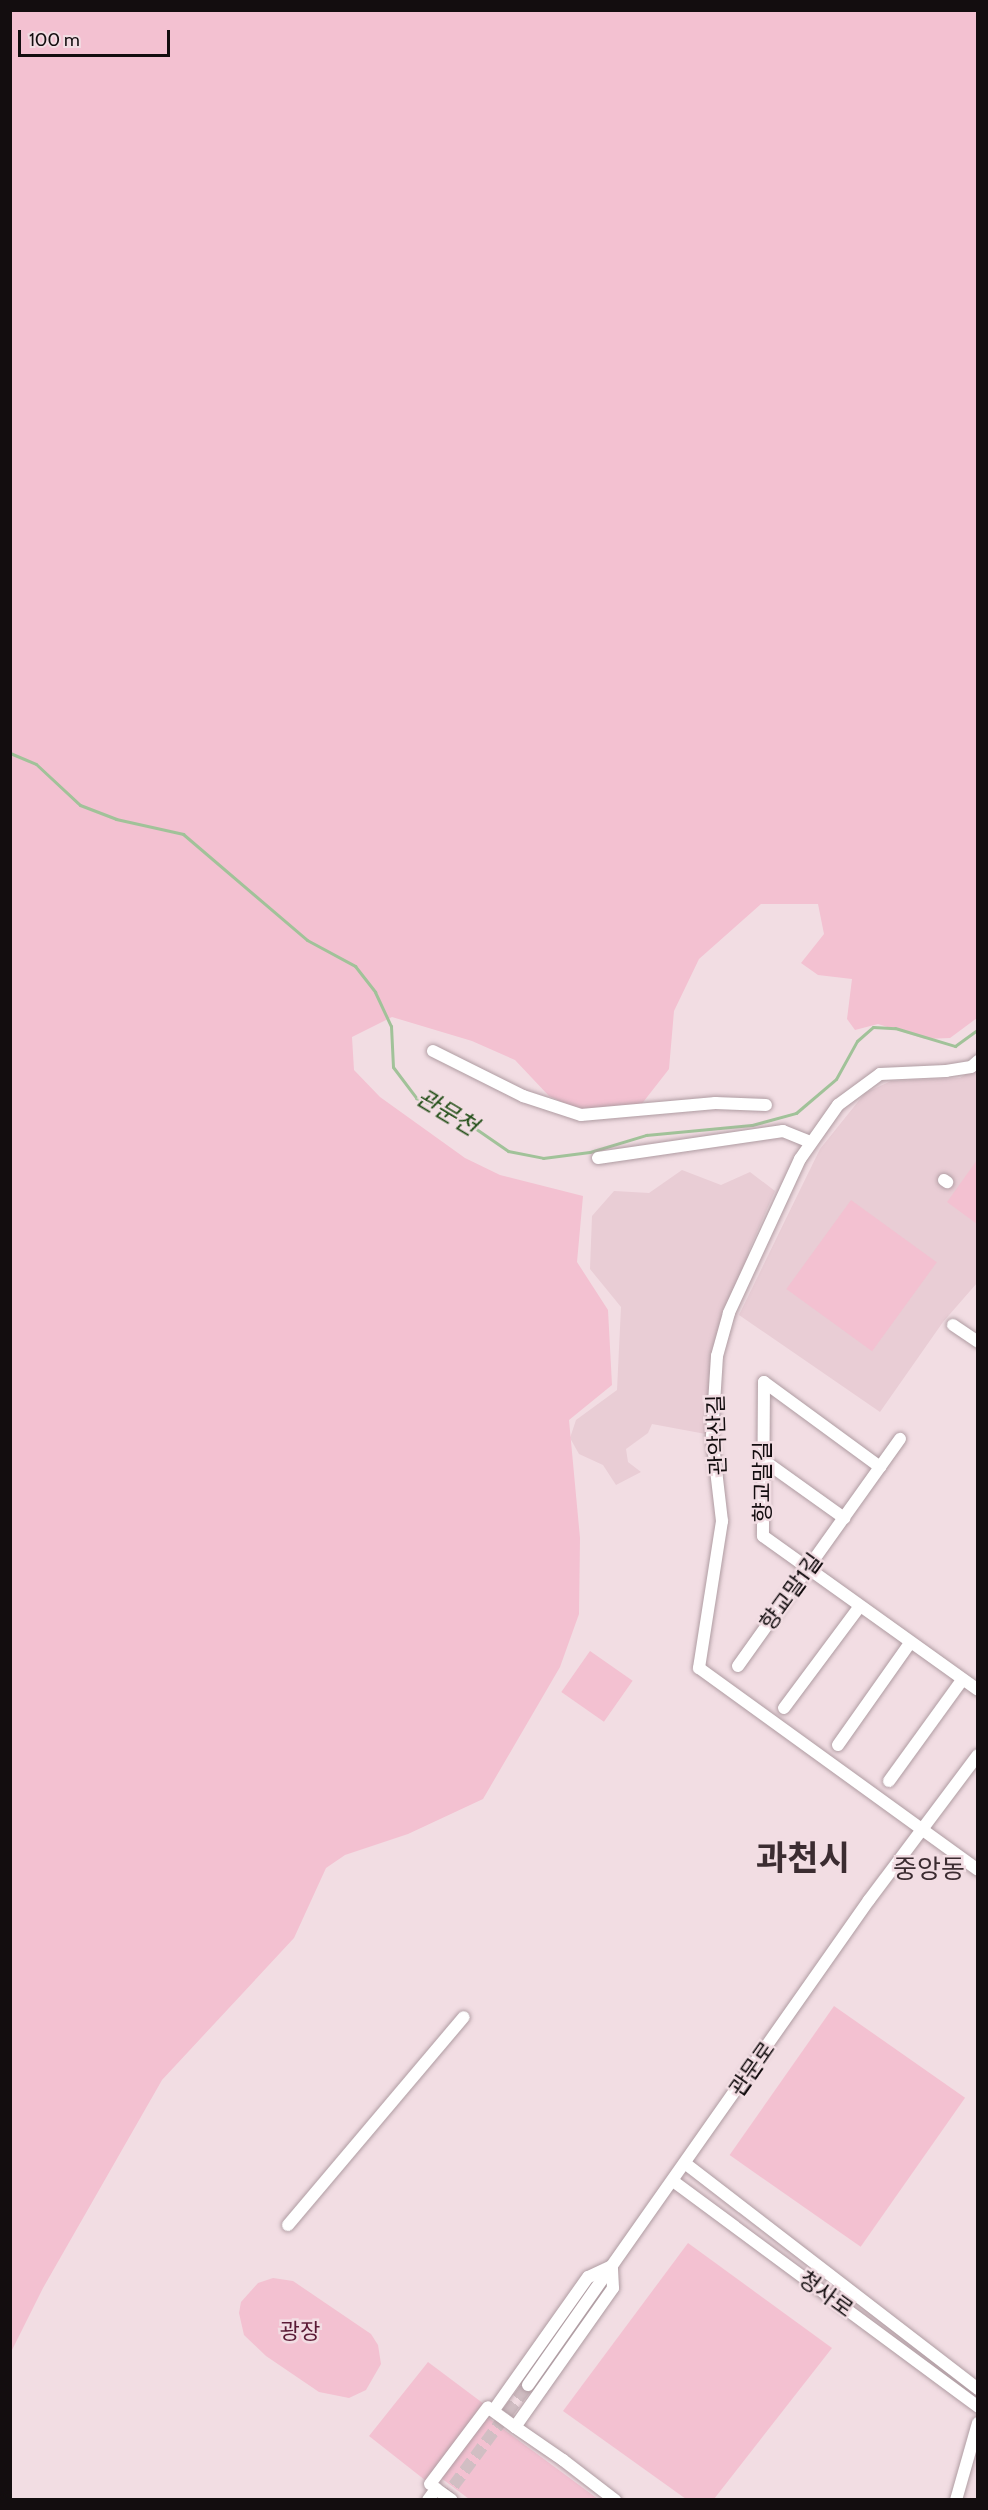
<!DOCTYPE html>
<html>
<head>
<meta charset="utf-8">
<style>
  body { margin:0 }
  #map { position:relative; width:988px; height:2510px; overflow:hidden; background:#f2dde3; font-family:Cabin,"Noto Sans KR",sans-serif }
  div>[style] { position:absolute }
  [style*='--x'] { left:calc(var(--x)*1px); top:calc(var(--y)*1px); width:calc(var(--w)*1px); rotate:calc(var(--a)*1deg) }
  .built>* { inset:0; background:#e9cdd5 }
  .green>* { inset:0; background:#f3c1d1; transform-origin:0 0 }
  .stream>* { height:3px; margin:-1.5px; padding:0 1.5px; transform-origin:1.5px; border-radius:1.5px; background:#a1c299 }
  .minor-tunnel>* { height:12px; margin-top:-6px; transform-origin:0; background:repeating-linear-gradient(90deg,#d1bec3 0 12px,transparent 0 18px) }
  .roads { filter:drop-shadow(0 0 2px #af9ca2) drop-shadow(0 0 2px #af9ca2) }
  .minor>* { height:12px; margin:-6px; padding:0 6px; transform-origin:6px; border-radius:6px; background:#fff }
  span { translate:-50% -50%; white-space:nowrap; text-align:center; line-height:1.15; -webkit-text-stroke:5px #f2dde3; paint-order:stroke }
  .street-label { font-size:22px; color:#130d0f }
  .park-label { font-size:22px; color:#5a1a35 }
  .water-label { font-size:24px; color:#224e17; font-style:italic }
  .quarter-label { font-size:26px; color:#3b2c31 }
  .town-label { font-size:34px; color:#3b2c31; font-weight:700 }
  .frame { position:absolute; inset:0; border:12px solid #130d0f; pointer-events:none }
  .scale { position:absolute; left:18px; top:30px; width:152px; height:27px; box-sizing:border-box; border:3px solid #130d0f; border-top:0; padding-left:8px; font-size:18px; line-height:21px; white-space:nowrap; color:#130d0f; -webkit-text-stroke:4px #f2dde3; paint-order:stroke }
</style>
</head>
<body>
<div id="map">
  <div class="built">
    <div style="clip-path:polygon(977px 1067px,977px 1283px,943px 1322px,880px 1412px,739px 1315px,820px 1149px,865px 1093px,891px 1081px,960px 1078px)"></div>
    <div style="clip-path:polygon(682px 1170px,721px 1185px,750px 1172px,775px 1191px,749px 1250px,748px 1268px,726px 1313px,711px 1435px,652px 1424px,648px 1433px,626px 1449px,628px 1462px,641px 1472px,616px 1485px,603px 1465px,579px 1454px,570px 1438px,576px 1420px,617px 1390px,621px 1307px,590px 1269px,592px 1216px,614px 1191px,649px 1193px)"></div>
  </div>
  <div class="green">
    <div style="clip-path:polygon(11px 11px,977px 11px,977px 1018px,950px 1038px,925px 1039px,878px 1024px,855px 1030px,847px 1019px,852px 979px,818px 975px,801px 963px,824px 934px,818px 904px,761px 904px,699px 959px,674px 1011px,669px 1069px,637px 1110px,590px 1115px,549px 1096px,515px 1060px,472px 1041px,392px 1017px,352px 1037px,354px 1070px,380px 1097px,465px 1158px,500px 1175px,583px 1196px,577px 1262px,608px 1310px,612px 1385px,569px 1420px,580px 1538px,579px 1614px,560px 1667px,483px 1799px,408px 1834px,345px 1855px,326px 1868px,294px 1938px,162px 2080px,43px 2288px,11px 2352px)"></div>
    <div style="clip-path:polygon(977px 1160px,978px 1224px,977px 1224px,947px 1202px)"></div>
    <div style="left:851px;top:1200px;width:106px;height:110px;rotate:36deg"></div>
    <div style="left:590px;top:1651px;width:52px;height:50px;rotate:35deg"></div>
    <div style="left:834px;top:2006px;width:160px;height:182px;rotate:35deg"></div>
    <div style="clip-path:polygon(688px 2243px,832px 2348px,714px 2499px,686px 2499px,563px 2411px)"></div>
    <div style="clip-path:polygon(273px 2278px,293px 2281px,371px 2334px,378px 2345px,381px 2364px,366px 2390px,349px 2398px,319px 2392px,266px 2356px,244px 2335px,239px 2313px,241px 2302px,258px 2283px)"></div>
    <div style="clip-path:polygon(428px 2362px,488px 2407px,483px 2414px,598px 2499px,469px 2499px,437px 2475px,430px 2484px,369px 2436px)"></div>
  </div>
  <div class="stream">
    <div style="--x:10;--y:753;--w:28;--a:23"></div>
    <div style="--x:36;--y:764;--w:60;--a:43"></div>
    <div style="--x:80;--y:805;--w:39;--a:21"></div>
    <div style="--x:116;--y:819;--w:69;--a:12.6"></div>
    <div style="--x:183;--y:834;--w:163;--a:40.5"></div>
    <div style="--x:307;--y:940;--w:55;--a:28.4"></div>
    <div style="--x:355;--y:966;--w:33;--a:52"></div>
    <div style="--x:375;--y:992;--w:38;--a:65"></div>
    <div style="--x:391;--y:1026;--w:41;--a:87.2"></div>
    <div style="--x:393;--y:1067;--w:39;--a:53"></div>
    <div style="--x:416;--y:1098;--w:40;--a:22"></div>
    <div style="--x:453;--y:1113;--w:67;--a:34.6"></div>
    <div style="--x:508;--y:1151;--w:36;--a:11"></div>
    <div style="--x:543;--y:1158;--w:47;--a:-7.3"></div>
    <div style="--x:590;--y:1152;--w:59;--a:-16.9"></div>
    <div style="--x:646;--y:1135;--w:106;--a:-5.4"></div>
    <div style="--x:752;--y:1125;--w:46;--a:-15.3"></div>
    <div style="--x:796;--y:1113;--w:52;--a:-40.4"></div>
    <div style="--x:836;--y:1079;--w:43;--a:-61.1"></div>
    <div style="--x:857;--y:1041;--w:21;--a:-41"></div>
    <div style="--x:873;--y:1027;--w:22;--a:3"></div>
    <div style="--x:895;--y:1028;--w:63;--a:16.7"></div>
    <div style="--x:955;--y:1046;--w:29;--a:-36"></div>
  </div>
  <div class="minor-tunnel">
    <div style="--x:443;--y:2500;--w:143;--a:-53.5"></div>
  </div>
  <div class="roads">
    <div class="minor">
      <div style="--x:433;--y:1051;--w:101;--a:26.6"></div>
      <div style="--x:523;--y:1096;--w:61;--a:18.1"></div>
      <div style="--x:581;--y:1115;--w:135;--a:-5.1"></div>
      <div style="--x:715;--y:1103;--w:51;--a:2.2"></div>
      <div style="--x:978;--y:1061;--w:9;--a:139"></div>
      <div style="--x:971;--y:1067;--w:25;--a:171"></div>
      <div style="--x:946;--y:1071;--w:66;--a:177.4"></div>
      <div style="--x:880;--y:1074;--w:52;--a:143.6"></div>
      <div style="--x:838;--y:1105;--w:66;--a:125.1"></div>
      <div style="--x:800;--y:1159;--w:170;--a:114.8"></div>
      <div style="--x:729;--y:1313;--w:45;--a:105.6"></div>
      <div style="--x:717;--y:1356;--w:80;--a:93.6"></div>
      <div style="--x:712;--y:1436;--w:86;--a:83.3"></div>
      <div style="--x:722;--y:1521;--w:149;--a:98.9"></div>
      <div style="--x:699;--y:1668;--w:344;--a:35.9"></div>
      <div style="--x:598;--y:1158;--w:187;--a:-8.3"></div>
      <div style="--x:783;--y:1131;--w:29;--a:22"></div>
      <div style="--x:944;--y:1180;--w:4;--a:34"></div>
      <div style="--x:953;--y:1325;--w:30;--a:34"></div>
      <div style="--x:764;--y:1382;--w:154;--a:90.4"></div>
      <div style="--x:763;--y:1536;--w:264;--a:35.6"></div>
      <div style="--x:764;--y:1382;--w:144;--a:36.2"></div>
      <div style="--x:763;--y:1460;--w:100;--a:35.6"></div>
      <div style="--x:738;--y:1666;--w:279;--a:-54.5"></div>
      <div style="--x:784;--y:1708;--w:127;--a:-53.3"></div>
      <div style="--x:838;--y:1745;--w:125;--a:-54.8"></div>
      <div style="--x:889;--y:1781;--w:125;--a:-54.1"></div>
      <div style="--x:686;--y:2164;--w:369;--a:37.6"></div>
      <div style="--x:673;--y:2181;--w:380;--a:36.5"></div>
      <div style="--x:288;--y:2225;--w:272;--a:-49.8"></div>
      <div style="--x:528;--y:2385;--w:593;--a:-54.89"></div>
      <div style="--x:869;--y:1900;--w:181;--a:-53.1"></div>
      <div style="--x:515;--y:2427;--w:170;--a:-54.8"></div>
      <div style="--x:613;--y:2288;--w:22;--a:-93"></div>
      <div style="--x:612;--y:2266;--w:26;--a:155"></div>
      <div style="--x:588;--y:2277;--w:164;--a:125.3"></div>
      <div style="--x:493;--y:2411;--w:27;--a:36"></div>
      <div style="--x:515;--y:2427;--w:58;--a:34.5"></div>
      <div style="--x:563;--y:2460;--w:66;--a:37.6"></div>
      <div style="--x:430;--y:2484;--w:96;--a:-53"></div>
      <div style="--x:428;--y:2500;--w:14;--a:-54"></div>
      <div style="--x:436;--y:2489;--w:19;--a:35"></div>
      <div style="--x:956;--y:2500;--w:80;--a:-74.1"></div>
    </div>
  </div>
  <div class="street-label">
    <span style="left:717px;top:1435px;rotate:-92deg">관악산길</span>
    <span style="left:763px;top:1482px;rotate:-90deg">향교말길</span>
    <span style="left:791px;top:1592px;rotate:-54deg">향교말1길</span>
    <span style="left:752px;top:2069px;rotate:-55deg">관문로</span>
    <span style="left:826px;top:2294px;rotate:36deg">청사로</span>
  </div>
  <div class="park-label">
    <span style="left:300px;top:2332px">광장</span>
  </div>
  <div class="water-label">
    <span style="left:447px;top:1112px;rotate:31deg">관문천</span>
  </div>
  <div class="quarter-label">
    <span style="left:929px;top:1870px">중앙동</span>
  </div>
  <div class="town-label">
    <span style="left:803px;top:1859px">과천시</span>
  </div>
  <div class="frame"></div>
  <div class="scale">100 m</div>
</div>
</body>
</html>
